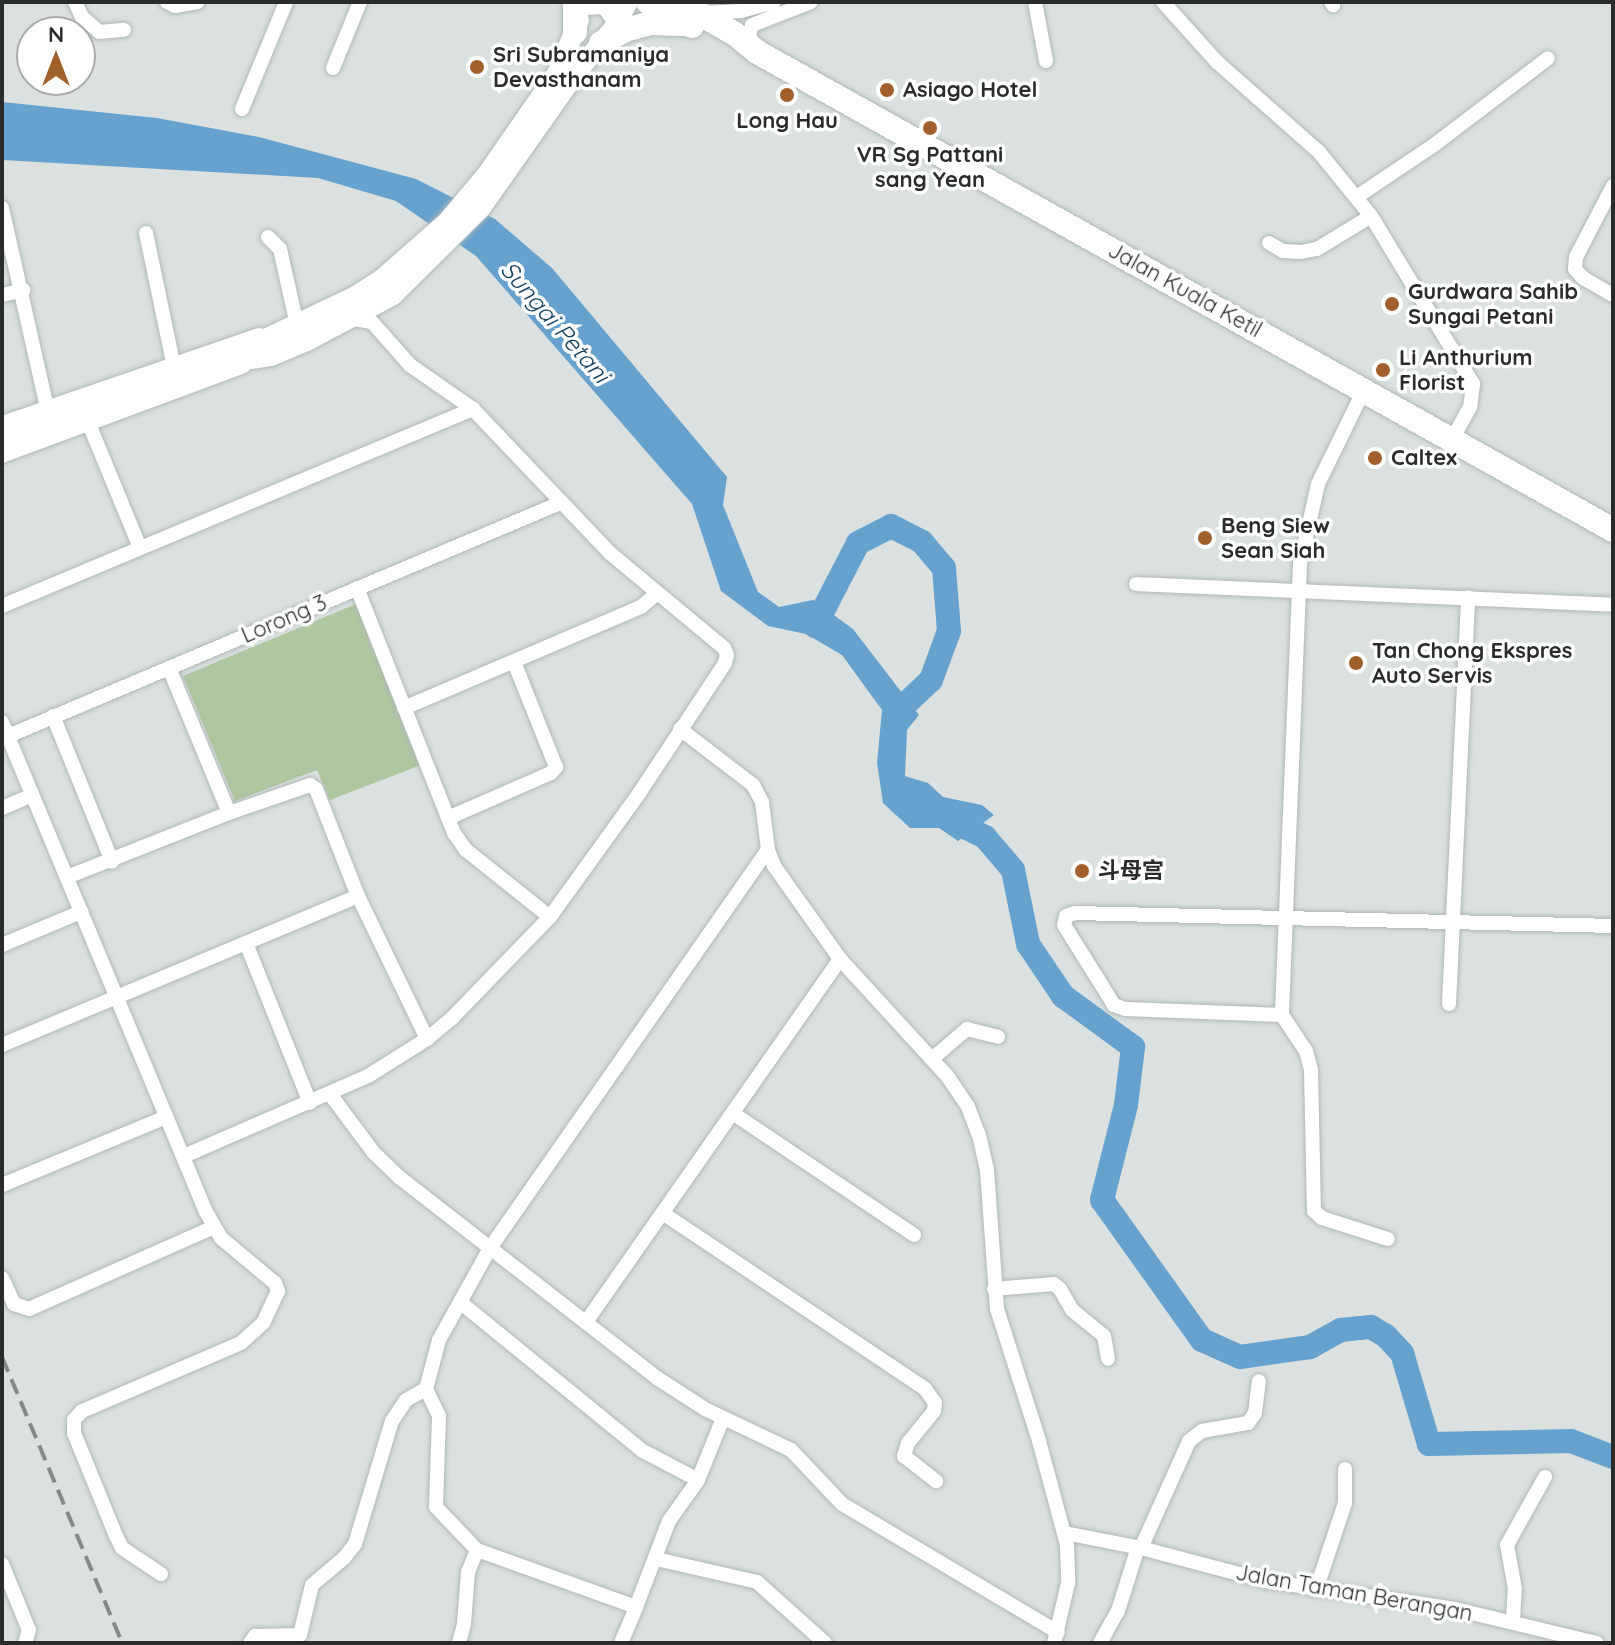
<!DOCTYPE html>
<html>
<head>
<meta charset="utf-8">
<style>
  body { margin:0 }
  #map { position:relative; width:1615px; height:1645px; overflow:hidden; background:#dae1e0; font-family:Quicksand,"Noto Sans SC",sans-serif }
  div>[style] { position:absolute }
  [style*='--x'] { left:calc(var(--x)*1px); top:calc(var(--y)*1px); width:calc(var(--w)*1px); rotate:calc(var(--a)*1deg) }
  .green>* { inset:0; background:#adc7a0 }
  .water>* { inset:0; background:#67a2cf }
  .river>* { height:24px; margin:-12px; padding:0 12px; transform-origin:12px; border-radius:12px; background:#67a2cf }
  .roads { filter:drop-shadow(0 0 2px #b1b7b7) drop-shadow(0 0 2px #b1b7b7) }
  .street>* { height:14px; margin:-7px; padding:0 7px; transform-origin:7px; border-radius:7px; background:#fff }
  .secondary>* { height:20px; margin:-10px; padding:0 10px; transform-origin:10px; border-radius:10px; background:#fff }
  .primary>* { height:24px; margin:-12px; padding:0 12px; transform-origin:12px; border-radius:12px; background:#fff }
  .rail>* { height:4px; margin-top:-2px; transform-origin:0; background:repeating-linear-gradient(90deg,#858a89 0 16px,transparent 0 24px) }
  .dots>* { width:22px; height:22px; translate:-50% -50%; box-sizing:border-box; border:4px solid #fff; border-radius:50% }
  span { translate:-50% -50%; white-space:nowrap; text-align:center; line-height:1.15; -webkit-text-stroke:7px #fff; paint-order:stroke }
  .poi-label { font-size:22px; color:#2a2c2c; font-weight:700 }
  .left { translate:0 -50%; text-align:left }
  .street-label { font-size:22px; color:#2a2c2c }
  .water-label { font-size:24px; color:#174463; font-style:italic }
  .frame { position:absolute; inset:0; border:4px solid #2a2c2c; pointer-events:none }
  .north { position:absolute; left:16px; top:16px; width:80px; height:80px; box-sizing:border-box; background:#fff; border:2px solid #aaabab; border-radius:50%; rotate:0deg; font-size:22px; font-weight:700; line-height:32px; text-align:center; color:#2a2c2c }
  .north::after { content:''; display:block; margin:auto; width:28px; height:36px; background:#a15f2c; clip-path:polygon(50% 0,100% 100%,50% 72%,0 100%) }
</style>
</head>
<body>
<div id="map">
  <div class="green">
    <div style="clip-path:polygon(356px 604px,421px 765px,330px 800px,317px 770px,235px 801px,183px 676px)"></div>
  </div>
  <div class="water">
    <div style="clip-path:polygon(2px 102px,157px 118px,259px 137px,416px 179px,495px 219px,552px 268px,727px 477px,723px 505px,758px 592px,779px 607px,813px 600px,853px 629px,919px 715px,907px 730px,905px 776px,928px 783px,943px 797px,982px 805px,994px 815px,958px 841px,939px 828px,910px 828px,883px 803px,877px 763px,882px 710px,842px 655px,806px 634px,768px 626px,721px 591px,692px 504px,476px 256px,396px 201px,318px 178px,2px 160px)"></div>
  </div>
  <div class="river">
    <div style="--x:815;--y:626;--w:93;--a:-62.6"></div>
    <div style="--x:858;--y:543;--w:37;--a:-27"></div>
    <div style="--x:891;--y:526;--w:35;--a:27"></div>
    <div style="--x:922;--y:542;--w:34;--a:50"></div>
    <div style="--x:944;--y:568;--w:63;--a:85.5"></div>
    <div style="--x:949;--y:631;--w:52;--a:110.2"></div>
    <div style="--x:931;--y:680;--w:48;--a:136.7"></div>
    <div style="--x:942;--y:816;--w:48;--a:26"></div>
    <div style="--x:985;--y:837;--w:43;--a:49.7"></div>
    <div style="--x:1013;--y:870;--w:76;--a:78.5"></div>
    <div style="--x:1028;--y:944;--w:63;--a:56.1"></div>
    <div style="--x:1063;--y:996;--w:87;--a:36.1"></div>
    <div style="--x:1133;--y:1047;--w:58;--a:96.9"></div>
    <div style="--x:1126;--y:1105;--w:98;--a:104.2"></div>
    <div style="--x:1102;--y:1200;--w:172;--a:54.5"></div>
    <div style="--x:1202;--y:1340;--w:42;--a:24.1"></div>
    <div style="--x:1240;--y:1357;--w:71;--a:-8.1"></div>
    <div style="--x:1310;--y:1347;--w:35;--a:-29"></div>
    <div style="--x:1341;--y:1330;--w:30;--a:-6"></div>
    <div style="--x:1371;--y:1327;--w:17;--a:31"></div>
    <div style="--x:1386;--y:1336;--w:23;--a:47"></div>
    <div style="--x:1402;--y:1353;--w:95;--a:73.5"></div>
    <div style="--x:1429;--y:1444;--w:142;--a:-1.2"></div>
    <div style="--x:1571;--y:1441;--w:45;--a:20.9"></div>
  </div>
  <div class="roads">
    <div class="street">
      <div style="--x:75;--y:2;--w:17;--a:65"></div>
      <div style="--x:82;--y:17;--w:23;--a:41"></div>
      <div style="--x:99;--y:32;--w:25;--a:-5"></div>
      <div style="--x:167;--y:2;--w:9;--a:27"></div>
      <div style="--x:175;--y:6;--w:23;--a:-10"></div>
      <div style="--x:1035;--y:2;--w:60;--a:79.4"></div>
      <div style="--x:1163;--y:2;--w:81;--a:48"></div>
      <div style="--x:1217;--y:62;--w:136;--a:41.4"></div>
      <div style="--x:1319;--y:152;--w:82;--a:50.9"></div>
      <div style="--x:1371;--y:216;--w:197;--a:58.7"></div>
      <div style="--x:1473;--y:384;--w:23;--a:97"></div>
      <div style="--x:1470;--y:407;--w:38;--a:119"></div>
      <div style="--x:1331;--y:2;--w:4;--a:56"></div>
      <div style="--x:704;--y:13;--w:37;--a:-3"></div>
      <div style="--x:741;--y:11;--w:34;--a:-15"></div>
      <div style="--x:754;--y:47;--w:13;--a:-113"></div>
      <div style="--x:749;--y:35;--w:10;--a:-73"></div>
      <div style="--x:752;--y:25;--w:63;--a:-21.3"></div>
      <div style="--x:333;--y:68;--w:71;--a:-67.8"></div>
      <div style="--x:242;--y:109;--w:116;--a:-67.6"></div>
      <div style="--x:1613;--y:186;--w:80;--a:117.5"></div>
      <div style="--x:1576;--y:257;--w:12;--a:95"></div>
      <div style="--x:1575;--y:269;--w:12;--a:48"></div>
      <div style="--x:1583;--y:278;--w:34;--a:30"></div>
      <div style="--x:1358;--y:196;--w:92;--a:-33.9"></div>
      <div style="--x:1434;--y:145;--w:143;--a:-37.3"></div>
      <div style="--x:2;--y:208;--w:205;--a:77.3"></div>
      <div style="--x:146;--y:233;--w:132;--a:78.2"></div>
      <div style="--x:268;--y:237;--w:17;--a:45"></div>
      <div style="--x:280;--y:249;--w:78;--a:77.4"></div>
      <div style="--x:1269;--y:243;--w:16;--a:30"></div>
      <div style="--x:1283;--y:251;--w:18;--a:3"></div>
      <div style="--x:1301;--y:252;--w:16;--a:-11"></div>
      <div style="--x:1317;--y:249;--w:63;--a:-31.4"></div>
      <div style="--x:2;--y:295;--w:22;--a:-13"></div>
      <div style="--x:1364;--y:390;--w:105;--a:116.1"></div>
      <div style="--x:1318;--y:484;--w:82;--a:102.7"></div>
      <div style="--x:1300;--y:564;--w:451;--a:92.3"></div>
      <div style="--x:1282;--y:1015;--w:43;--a:56.3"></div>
      <div style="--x:1306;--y:1051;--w:20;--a:75"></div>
      <div style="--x:1311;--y:1070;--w:141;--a:88.8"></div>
      <div style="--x:1314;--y:1211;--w:11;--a:41"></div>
      <div style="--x:1322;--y:1218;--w:69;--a:17.7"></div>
      <div style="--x:2;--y:423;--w:272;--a:-18.9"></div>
      <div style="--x:89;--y:424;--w:134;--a:67.6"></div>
      <div style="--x:2;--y:456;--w:258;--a:-20.4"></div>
      <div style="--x:1136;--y:584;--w:477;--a:2.5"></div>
      <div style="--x:357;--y:588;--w:264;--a:68.4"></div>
      <div style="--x:454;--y:833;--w:21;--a:55"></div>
      <div style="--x:466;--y:850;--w:107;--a:38.6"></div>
      <div style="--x:2;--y:606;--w:511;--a:-22.7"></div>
      <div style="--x:169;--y:668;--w:157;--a:67.5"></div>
      <div style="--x:404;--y:708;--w:258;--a:-23.1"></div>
      <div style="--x:641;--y:607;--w:20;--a:-41"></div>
      <div style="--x:53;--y:716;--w:157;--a:67.9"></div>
      <div style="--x:2;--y:722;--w:531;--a:67.4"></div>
      <div style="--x:206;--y:1212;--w:30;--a:60"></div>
      <div style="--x:221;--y:1238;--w:70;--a:39.8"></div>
      <div style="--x:275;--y:1283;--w:9;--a:69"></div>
      <div style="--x:278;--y:1291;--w:35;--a:115"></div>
      <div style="--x:263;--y:1323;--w:30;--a:138"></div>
      <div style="--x:241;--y:1343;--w:173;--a:156.8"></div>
      <div style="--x:82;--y:1411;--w:12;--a:132"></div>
      <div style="--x:74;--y:1420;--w:13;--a:90"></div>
      <div style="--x:74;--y:1433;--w:111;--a:67.8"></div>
      <div style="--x:116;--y:1536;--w:13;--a:63"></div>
      <div style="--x:122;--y:1548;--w:47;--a:33.7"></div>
      <div style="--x:680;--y:729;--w:92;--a:37.5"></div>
      <div style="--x:753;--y:785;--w:19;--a:62"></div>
      <div style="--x:762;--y:802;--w:48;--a:82.9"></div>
      <div style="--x:768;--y:850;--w:17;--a:69"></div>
      <div style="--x:774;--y:866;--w:114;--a:54.6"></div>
      <div style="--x:840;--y:959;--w:160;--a:47.5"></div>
      <div style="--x:948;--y:1077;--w:36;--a:56"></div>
      <div style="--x:968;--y:1107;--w:30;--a:69"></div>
      <div style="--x:979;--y:1135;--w:36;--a:77"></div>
      <div style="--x:987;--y:1170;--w:139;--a:85.9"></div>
      <div style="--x:997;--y:1309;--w:139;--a:72.3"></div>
      <div style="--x:1039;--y:1441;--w:108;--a:74.9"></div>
      <div style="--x:1067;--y:1545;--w:38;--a:88"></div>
      <div style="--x:1068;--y:1583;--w:62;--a:103.1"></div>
      <div style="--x:8;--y:736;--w:599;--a:-22.88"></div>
      <div style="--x:2;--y:808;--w:33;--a:-23"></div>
      <div style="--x:448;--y:818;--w:112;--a:-23.6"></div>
      <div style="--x:551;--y:773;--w:8;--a:-50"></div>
      <div style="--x:556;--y:767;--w:113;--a:-111.8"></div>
      <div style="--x:67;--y:877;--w:174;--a:-21.6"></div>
      <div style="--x:229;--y:813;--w:86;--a:-19.1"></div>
      <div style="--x:310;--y:785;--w:7;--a:34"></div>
      <div style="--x:316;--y:789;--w:115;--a:68.6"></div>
      <div style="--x:358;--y:896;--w:159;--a:64.2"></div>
      <div style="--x:246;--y:943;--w:172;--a:68.2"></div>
      <div style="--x:2;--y:945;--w:86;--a:-22.7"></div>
      <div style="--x:1449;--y:1004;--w:407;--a:-87.3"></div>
      <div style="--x:1282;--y:1015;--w:157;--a:-177.8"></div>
      <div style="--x:1125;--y:1009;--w:12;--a:-160"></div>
      <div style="--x:1114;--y:1005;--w:94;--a:-122"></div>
      <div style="--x:1064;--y:925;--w:9;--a:-77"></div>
      <div style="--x:1066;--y:916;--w:9;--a:-18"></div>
      <div style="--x:1075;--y:913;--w:538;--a:1.38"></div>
      <div style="--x:2;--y:1045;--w:386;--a:-22.7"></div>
      <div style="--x:933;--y:1058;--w:45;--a:-40.5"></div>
      <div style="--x:967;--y:1029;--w:32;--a:14"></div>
      <div style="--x:330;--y:1094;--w:74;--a:53.3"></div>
      <div style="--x:374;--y:1153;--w:35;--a:44"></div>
      <div style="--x:399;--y:1177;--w:327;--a:37.9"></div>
      <div style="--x:657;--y:1378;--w:57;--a:32.9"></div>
      <div style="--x:705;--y:1409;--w:95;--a:25.5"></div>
      <div style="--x:791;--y:1450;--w:74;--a:46.6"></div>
      <div style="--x:842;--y:1504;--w:251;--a:30.7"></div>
      <div style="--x:734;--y:1114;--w:217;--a:33.9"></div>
      <div style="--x:184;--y:1156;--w:201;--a:-23.5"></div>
      <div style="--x:368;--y:1076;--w:70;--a:-32.1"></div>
      <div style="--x:427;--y:1039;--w:33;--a:-40"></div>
      <div style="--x:452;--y:1018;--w:141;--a:-45.9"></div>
      <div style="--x:550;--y:917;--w:150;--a:-54.2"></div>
      <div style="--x:638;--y:795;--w:158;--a:-56.6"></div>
      <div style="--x:725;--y:663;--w:8;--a:-76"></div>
      <div style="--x:727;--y:655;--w:8;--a:-113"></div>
      <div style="--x:724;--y:648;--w:148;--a:-140.2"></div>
      <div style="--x:610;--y:553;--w:199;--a:-133.6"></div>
      <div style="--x:473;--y:409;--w:77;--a:-145.1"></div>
      <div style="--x:410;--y:365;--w:57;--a:-131.5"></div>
      <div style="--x:372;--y:322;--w:19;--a:-171"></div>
      <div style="--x:2;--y:1185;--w:178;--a:-22.5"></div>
      <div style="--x:664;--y:1214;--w:314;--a:33.8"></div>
      <div style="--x:925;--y:1389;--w:17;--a:54"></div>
      <div style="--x:935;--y:1403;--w:8;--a:97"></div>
      <div style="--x:934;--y:1411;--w:41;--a:129.1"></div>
      <div style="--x:908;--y:1443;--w:14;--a:107"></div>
      <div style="--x:904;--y:1456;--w:41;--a:38"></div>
      <div style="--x:2;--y:1278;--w:29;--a:65"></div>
      <div style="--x:14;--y:1304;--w:16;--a:18"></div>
      <div style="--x:29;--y:1309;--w:202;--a:-23.9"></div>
      <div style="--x:994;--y:1289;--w:60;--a:-4.8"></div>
      <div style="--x:1054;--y:1284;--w:8;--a:40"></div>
      <div style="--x:1060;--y:1289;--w:24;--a:60"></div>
      <div style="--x:1072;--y:1310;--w:41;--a:39.1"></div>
      <div style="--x:1104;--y:1336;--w:23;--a:80"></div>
      <div style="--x:460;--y:1302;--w:236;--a:39.2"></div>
      <div style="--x:643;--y:1451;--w:62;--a:27.8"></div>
      <div style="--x:586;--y:1322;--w:443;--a:-55"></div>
      <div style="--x:426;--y:1389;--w:30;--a:64"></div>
      <div style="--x:439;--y:1416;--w:91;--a:91.9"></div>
      <div style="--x:436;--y:1507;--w:59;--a:46.4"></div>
      <div style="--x:477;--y:1550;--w:24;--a:112"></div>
      <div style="--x:468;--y:1572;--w:52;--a:94.4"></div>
      <div style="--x:464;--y:1624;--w:20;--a:105"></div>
      <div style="--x:1065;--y:1533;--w:77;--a:11.2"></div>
      <div style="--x:1141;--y:1548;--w:129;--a:14.8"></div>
      <div style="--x:1266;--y:1581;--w:191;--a:8.4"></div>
      <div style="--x:1455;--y:1609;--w:146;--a:13.5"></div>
      <div style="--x:1141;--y:1548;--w:117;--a:-65.8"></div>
      <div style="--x:1189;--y:1441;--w:16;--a:-38"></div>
      <div style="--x:1202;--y:1431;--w:47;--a:-9.9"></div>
      <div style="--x:1248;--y:1423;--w:12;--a:-55"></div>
      <div style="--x:1255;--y:1413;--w:32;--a:-83"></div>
      <div style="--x:477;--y:1550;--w:169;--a:19.7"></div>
      <div style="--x:636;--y:1607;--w:92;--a:-69"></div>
      <div style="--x:669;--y:1521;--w:50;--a:-54.7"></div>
      <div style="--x:698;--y:1480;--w:67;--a:-68"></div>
      <div style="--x:656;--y:1559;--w:104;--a:12.8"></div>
      <div style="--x:757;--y:1582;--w:91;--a:41.9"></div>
      <div style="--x:2;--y:1564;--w:71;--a:67.8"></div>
      <div style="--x:29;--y:1630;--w:14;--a:107"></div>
      <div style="--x:1316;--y:1590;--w:92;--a:-71.6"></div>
      <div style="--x:1345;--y:1503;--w:34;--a:-90"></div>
      <div style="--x:1513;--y:1622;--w:33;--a:-87"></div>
      <div style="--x:1515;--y:1589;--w:45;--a:-100.3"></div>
      <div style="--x:1507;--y:1545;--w:78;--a:-60.8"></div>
      <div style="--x:250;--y:1643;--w:9;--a:-54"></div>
      <div style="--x:255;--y:1636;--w:45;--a:-1.3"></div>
      <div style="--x:300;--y:1635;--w:51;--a:-76.5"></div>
      <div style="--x:312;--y:1585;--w:42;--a:-40.2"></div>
      <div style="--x:344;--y:1558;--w:18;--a:-52"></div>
      <div style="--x:355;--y:1544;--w:128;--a:-73.3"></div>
      <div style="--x:392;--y:1421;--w:25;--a:-56"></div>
      <div style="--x:406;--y:1400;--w:23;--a:-29"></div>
      <div style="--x:426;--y:1389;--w:51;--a:-75.1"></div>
      <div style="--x:439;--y:1340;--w:105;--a:-61"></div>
      <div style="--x:490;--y:1248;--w:485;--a:-55.1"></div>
      <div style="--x:621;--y:1643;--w:39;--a:-67"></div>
      <div style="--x:1100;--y:1643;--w:37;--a:-61"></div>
      <div style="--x:1118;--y:1611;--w:67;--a:-72.6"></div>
    </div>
    <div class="secondary">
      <div style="--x:584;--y:5;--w:21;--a:-3"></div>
      <div style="--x:605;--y:4;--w:21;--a:53"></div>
      <div style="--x:231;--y:362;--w:40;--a:-8.5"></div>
      <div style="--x:271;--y:356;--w:39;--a:-23"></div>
      <div style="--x:307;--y:341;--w:98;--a:-28.1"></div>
      <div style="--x:393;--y:295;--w:122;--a:-44.7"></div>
      <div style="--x:480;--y:209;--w:166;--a:-54.8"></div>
      <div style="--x:576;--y:73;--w:57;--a:-49.9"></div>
      <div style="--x:613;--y:29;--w:31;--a:-61"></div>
      <div style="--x:2;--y:441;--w:219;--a:-20"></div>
      <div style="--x:208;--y:366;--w:164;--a:-25.3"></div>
      <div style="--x:356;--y:296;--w:31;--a:-33"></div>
      <div style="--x:382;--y:279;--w:88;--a:-41.3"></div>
      <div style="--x:448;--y:221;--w:62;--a:-50.2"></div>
      <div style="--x:488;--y:173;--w:123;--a:-55.3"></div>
      <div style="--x:558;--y:72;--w:56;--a:-68"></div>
    </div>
    <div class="primary">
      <div style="--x:648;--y:2;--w:50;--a:28.6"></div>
      <div style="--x:679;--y:2;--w:64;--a:29.7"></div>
      <div style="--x:735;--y:34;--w:28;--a:39"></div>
      <div style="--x:757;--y:52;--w:980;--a:29.18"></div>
      <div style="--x:575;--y:32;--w:30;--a:-90"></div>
      <div style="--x:601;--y:43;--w:27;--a:-28"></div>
      <div style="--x:625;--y:30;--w:27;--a:-15"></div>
      <div style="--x:651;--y:23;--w:31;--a:2"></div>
    </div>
  </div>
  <div class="rail">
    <div style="--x:2;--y:1357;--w:310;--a:67.2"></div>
  </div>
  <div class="dots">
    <div style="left:477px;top:67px;background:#a15f2c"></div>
    <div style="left:887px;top:90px;background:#a15f2c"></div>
    <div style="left:787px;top:95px;background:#a15f2c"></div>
    <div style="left:930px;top:128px;background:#a15f2c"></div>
    <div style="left:1392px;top:304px;background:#a15f2c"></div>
    <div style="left:1383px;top:370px;background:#a15f2c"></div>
    <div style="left:1375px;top:458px;background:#a15f2c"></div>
    <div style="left:1205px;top:538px;background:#a15f2c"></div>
    <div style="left:1356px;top:663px;background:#a15f2c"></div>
    <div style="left:1082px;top:871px;background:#a15f2c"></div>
  </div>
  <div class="poi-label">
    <span class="left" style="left:493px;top:67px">Sri Subramaniya<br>Devasthanam</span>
    <span class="left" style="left:903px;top:90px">Asiago Hotel</span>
    <span style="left:787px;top:121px">Long Hau</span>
    <span style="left:930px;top:167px">VR Sg Pattani<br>sang Yean</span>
    <span class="left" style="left:1408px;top:304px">Gurdwara Sahib<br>Sungai Petani</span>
    <span class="left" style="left:1399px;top:370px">Li Anthurium<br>Florist</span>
    <span class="left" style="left:1391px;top:458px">Caltex</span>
    <span class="left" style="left:1221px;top:538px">Beng Siew<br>Sean Siah</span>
    <span class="left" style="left:1372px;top:663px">Tan Chong Ekspres<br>Auto Servis</span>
    <span class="left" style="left:1098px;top:871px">斗母宫</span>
  </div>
  <div class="street-label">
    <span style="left:1185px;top:290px;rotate:29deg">Jalan Kuala Ketil</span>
    <span style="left:284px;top:619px;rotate:-23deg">Lorong 3</span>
    <span style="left:1354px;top:1593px;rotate:10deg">Jalan Taman Berangan</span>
  </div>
  <div class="water-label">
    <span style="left:555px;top:322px;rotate:49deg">Sungai Petani</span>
  </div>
  <div class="frame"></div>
  <div class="north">N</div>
</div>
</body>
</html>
